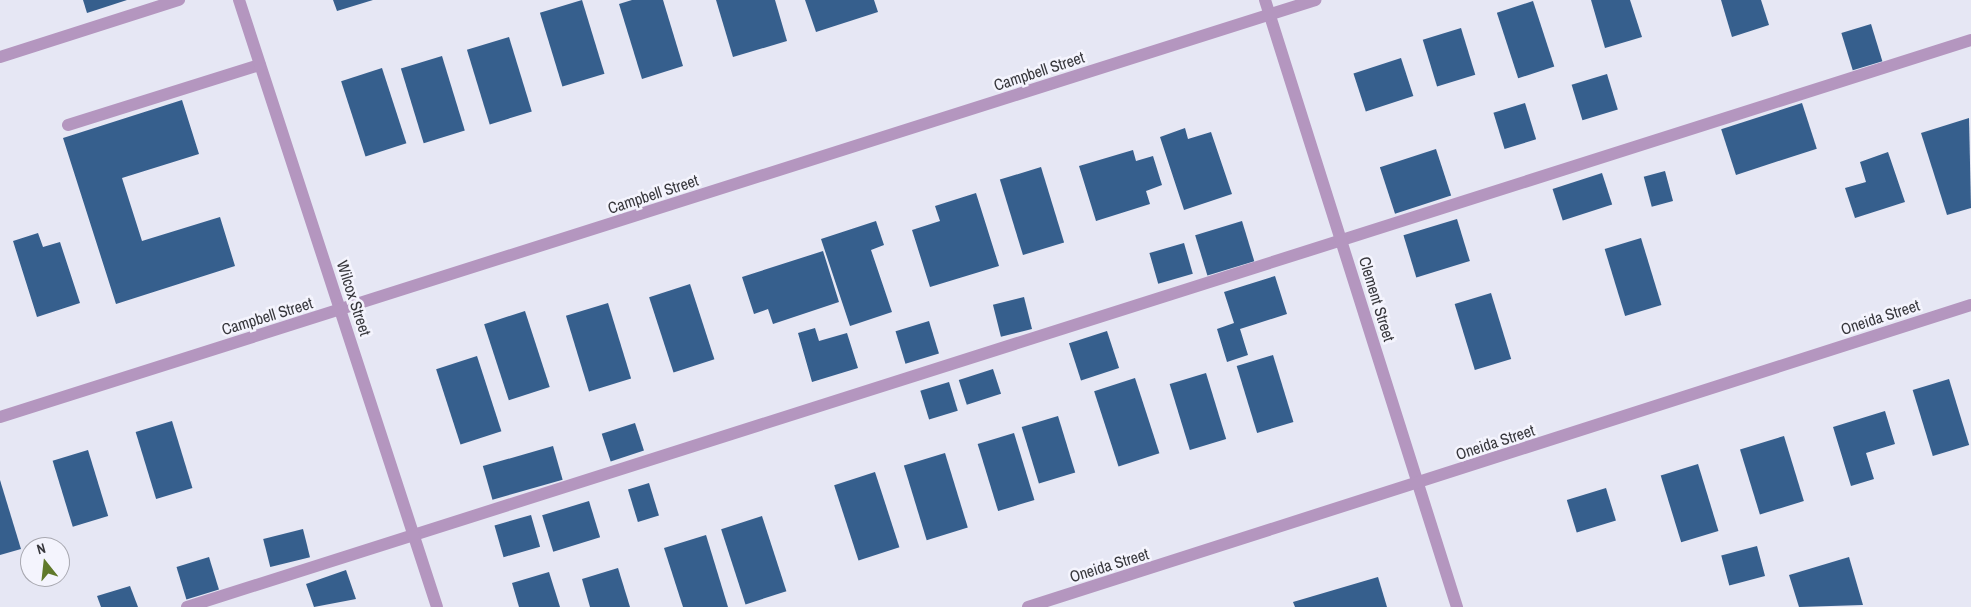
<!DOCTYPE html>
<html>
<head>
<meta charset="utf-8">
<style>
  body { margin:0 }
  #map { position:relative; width:1971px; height:607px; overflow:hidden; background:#e6e7f4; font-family:"Archivo Narrow",sans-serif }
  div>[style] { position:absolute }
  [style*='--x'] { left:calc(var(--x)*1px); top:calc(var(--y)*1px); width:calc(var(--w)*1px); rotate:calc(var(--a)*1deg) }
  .building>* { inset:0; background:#365f8d; transform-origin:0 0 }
  .lane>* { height:12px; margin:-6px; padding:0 6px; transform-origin:6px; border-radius:6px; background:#b496bf }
  .street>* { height:12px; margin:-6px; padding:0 6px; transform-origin:6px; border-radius:6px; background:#b496bf }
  span { translate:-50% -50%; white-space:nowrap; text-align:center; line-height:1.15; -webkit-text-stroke:5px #f4f4fd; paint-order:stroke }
  .street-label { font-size:16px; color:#37373c }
  .north { position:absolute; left:20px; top:537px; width:50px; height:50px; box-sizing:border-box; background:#f4f4fd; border:1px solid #a8a8b0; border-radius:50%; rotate:344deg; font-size:14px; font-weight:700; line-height:20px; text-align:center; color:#37373c }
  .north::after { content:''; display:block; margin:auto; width:18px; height:22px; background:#60792b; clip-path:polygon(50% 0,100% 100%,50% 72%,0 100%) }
</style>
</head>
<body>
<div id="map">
  <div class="building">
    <div style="clip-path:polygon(83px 0,127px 0,87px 13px)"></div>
    <div style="clip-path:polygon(333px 0,373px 0,337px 11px)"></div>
    <div style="left:582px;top:0;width:77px;height:44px;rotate:73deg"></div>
    <div style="clip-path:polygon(632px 0,663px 0,683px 66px,642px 79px,619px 4px)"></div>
    <div style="clip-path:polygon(716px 0,775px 0,787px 41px,733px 57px)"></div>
    <div style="clip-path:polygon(805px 0,874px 0,878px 12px,816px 32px)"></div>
    <div style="clip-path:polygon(1591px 0,1630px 0,1642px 37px,1605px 48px)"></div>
    <div style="clip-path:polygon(1721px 0,1761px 0,1769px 25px,1732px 37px)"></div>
    <div style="left:1533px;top:1px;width:69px;height:38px;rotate:72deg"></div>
    <div style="left:1871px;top:24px;width:39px;height:31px;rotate:73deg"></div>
    <div style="left:1461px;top:28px;width:49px;height:40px;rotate:73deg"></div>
    <div style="left:509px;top:37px;width:78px;height:44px;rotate:73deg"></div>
    <div style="left:442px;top:56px;width:78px;height:43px;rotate:73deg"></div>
    <div style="left:1401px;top:58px;width:40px;height:50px;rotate:72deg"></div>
    <div style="left:382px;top:68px;width:79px;height:43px;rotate:72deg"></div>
    <div style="left:1607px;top:74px;width:37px;height:37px;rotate:73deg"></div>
    <div style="clip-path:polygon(182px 100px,199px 154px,122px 178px,142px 241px,220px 217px,235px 266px,116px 304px,63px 138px)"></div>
    <div style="left:1525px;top:103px;width:38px;height:33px;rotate:73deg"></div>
    <div style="left:1802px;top:103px;width:48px;height:85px;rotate:72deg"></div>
    <div style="clip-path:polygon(1969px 118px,1971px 208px,1947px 215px,1921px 133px)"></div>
    <div style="clip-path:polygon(1185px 128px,1188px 139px,1211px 132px,1232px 194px,1184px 210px,1160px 137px)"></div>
    <div style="left:1436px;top:149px;width:49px;height:59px;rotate:72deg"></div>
    <div style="clip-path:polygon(1133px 150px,1136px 161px,1153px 156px,1162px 185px,1146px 191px,1150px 204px,1096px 221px,1079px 166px)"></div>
    <div style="clip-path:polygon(1888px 152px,1905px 202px,1855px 218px,1845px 188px,1866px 182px,1860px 162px)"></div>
    <div style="left:1041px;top:167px;width:79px;height:43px;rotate:73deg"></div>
    <div style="left:1665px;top:171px;width:31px;height:22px;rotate:75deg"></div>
    <div style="left:1602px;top:173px;width:33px;height:52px;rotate:72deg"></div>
    <div style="clip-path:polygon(976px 193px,999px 266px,930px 287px,912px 230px,940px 221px,935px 206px)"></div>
    <div style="left:1457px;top:219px;width:44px;height:56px;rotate:73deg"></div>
    <div style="clip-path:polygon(876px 221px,884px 245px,871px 250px,892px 312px,850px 326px,821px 239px)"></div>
    <div style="left:1242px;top:221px;width:42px;height:49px;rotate:73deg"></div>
    <div style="clip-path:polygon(38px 233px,43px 247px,60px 242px,80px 303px,37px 317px,13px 241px)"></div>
    <div style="left:1641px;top:238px;width:70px;height:38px;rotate:73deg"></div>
    <div style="left:1184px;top:243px;width:32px;height:36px;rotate:74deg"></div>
    <div style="clip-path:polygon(823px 251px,839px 302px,773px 324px,768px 309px,754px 314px,742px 277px)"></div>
    <div style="clip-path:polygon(1275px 276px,1287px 314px,1240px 329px,1248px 355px,1227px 362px,1217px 329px,1234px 323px,1224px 292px)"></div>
    <div style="left:690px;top:284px;width:79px;height:43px;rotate:72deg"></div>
    <div style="left:1491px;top:293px;width:69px;height:38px;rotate:73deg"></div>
    <div style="left:1024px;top:297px;width:33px;height:32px;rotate:76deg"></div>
    <div style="left:608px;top:303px;width:79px;height:44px;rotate:73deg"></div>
    <div style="left:525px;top:311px;width:80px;height:43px;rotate:72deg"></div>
    <div style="left:929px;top:321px;width:34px;height:35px;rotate:73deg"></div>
    <div style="clip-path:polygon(815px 328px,819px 341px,847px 333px,858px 368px,812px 382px,798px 333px)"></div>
    <div style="left:1107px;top:331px;width:39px;height:40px;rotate:72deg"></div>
    <div style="left:1273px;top:355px;width:70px;height:38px;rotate:73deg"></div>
    <div style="left:477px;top:356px;width:79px;height:43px;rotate:72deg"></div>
    <div style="left:993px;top:369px;width:26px;height:36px;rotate:72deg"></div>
    <div style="left:1206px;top:373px;width:69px;height:38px;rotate:73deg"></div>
    <div style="left:1135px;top:378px;width:79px;height:43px;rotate:72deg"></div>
    <div style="left:1949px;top:379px;width:69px;height:38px;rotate:73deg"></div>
    <div style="left:949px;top:382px;width:30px;height:30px;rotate:73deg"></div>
    <div style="clip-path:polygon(1885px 411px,1895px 444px,1866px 453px,1874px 479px,1851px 486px,1833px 427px)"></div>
    <div style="left:1058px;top:416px;width:59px;height:38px;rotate:73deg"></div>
    <div style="left:172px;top:421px;width:70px;height:38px;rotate:73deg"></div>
    <div style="left:635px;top:423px;width:29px;height:35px;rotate:72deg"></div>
    <div style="left:1014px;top:433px;width:70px;height:38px;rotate:73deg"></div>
    <div style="left:1784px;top:436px;width:68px;height:46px;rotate:73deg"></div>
    <div style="left:553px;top:446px;width:35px;height:73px;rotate:74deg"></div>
    <div style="left:88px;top:450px;width:69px;height:37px;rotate:73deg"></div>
    <div style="left:945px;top:453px;width:78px;height:43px;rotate:73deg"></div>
    <div style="left:1698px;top:464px;width:70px;height:39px;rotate:73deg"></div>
    <div style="left:875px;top:472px;width:79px;height:43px;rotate:72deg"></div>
    <div style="clip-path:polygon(0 480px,21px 549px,0 555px)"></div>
    <div style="left:649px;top:483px;width:34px;height:22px;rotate:73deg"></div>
    <div style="left:1606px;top:488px;width:34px;height:41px;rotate:73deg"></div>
    <div style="left:589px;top:501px;width:38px;height:49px;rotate:73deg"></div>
    <div style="left:531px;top:515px;width:33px;height:38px;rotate:74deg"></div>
    <div style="left:762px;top:516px;width:79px;height:43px;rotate:72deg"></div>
    <div style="left:303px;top:529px;width:29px;height:41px;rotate:76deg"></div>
    <div style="clip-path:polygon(706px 535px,728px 607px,683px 607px,664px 548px)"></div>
    <div style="left:1757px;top:546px;width:31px;height:37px;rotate:75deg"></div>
    <div style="left:209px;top:557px;width:34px;height:34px;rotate:73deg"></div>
    <div style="clip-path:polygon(1849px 557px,1863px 605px,1799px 607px,1789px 575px)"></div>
    <div style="clip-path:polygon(618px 568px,630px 607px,590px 607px,582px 579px)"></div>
    <div style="clip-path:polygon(346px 570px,356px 599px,314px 607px,306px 584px)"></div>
    <div style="clip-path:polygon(549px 572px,560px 607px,519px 607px,512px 583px)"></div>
    <div style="clip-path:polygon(1378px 577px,1387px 607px,1295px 607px,1293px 602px)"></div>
    <div style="clip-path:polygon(130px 586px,138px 607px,101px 607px,97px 596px)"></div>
  </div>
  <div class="lane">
    <div style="--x:0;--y:57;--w:188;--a:-17.7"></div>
    <div style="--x:68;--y:125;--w:201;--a:-17.4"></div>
    <div style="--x:187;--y:607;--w:1872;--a:-17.63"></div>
  </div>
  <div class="street">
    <div style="--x:239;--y:0;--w:638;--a:71.93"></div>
    <div style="--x:1265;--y:0;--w:637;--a:72.45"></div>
    <div style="--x:0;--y:417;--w:1380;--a:-17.59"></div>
    <div style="--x:1028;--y:607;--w:990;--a:-17.76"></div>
  </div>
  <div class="street-label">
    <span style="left:1039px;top:71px;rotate:-18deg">Campbell Street</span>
    <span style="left:653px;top:194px;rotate:-18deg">Campbell Street</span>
    <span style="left:354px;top:298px;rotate:72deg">Wilcox Street</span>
    <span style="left:1377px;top:299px;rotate:73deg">Clement Street</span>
    <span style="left:267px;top:316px;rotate:-17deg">Campbell Street</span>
    <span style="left:1880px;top:317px;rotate:-18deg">Oneida Street</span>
    <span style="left:1495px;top:442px;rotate:-18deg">Oneida Street</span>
    <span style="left:1109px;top:565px;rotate:-17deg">Oneida Street</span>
  </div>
  <div class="north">N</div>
</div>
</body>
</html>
